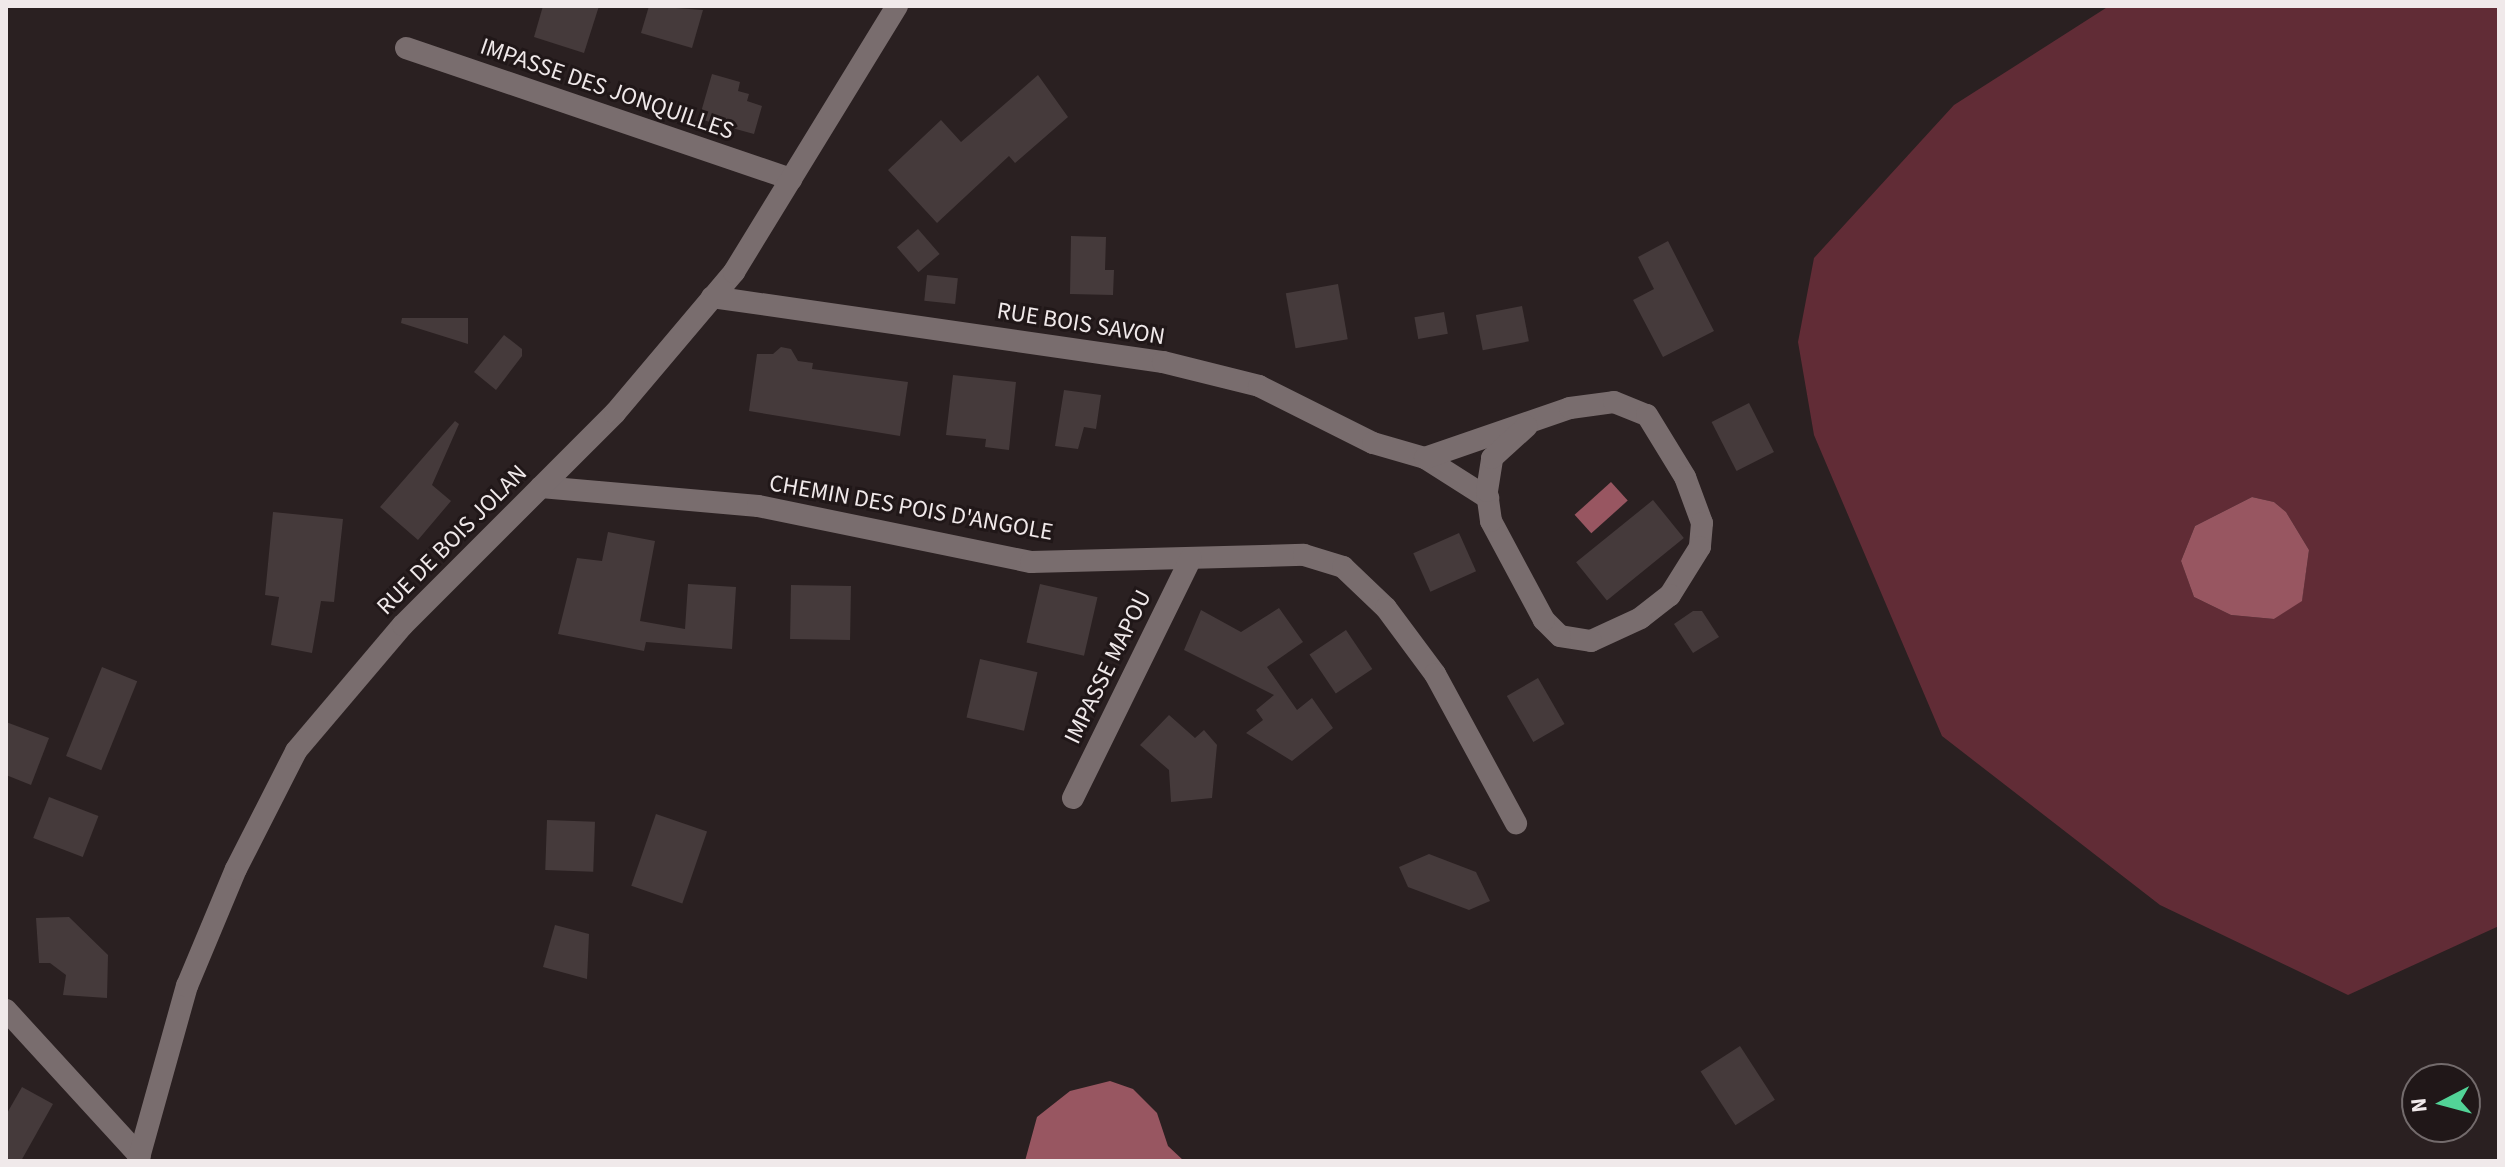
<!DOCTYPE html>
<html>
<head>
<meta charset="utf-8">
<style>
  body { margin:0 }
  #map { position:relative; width:2505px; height:1167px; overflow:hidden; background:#2a2021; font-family:"Source Sans 3",sans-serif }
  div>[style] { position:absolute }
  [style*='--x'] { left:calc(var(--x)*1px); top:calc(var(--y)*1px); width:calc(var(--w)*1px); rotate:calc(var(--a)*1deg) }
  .green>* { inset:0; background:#612c36 }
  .water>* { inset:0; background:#985661; transform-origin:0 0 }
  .building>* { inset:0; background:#453a3b; transform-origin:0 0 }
  .minor>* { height:22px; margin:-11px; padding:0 11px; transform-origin:11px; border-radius:11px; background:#796d6e }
  .tertiary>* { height:22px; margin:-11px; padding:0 11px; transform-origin:11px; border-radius:11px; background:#796d6e }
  span { translate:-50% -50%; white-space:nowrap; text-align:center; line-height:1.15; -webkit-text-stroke:6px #201718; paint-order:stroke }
  .street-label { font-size:24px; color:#f0e9ea }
  .frame { position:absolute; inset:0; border:8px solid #f0e9ea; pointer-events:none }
  .north { position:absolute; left:2401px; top:1063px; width:80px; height:80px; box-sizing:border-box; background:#201718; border:2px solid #736b6c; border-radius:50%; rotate:264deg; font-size:22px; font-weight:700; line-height:32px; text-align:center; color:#f0e9ea }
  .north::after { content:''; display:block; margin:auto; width:28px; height:36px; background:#52d397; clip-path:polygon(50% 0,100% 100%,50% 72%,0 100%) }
</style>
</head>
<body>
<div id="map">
  <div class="green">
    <div style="clip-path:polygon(evenodd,2109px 6px,2499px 6px,2499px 926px,2348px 995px,2160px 905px,1942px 736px,1814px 435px,1798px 342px,1814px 258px,1954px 105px,2109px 6px,2252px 497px,2274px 502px,2286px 512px,2309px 550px,2302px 600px,2274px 619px,2231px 615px,2194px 597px,2181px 561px,2195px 526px,2252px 497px)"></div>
  </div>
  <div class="water">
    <div style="left:1611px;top:482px;width:25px;height:49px;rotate:48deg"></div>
    <div style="clip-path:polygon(2252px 497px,2274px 502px,2286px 512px,2309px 550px,2302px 601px,2274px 619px,2231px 615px,2194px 597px,2181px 561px,2195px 526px)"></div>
    <div style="clip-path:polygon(1110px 1081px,1133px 1089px,1157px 1113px,1168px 1146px,1184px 1161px,1025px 1161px,1037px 1117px,1070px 1091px)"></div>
  </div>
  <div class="building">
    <div style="clip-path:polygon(543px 6px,599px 6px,584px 53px,534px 37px)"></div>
    <div style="clip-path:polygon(649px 6px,703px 10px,692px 48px,641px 33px)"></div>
    <div style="clip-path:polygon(712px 74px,740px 82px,738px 91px,749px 94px,747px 101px,762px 106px,754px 134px,699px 119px)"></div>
    <div style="clip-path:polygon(1038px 75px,1068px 117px,1015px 163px,1009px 156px,937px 223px,888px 170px,941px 120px,961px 142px)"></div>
    <div style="left:918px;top:229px;width:33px;height:28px;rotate:49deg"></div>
    <div style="clip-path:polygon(1071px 236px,1106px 237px,1105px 270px,1114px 270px,1113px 295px,1070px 294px)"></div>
    <div style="clip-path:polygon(1668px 241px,1714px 331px,1663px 357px,1633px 300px,1654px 289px,1638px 257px)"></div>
    <div style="left:927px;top:275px;width:31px;height:26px;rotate:6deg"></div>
    <div style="left:1338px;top:284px;width:56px;height:53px;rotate:80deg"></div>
    <div style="left:1522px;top:306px;width:36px;height:47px;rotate:79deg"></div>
    <div style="left:1444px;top:312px;width:22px;height:30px;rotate:80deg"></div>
    <div style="clip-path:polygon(402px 318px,468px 318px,468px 344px,401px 323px)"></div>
    <div style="clip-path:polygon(504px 335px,522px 349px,522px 356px,496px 390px,474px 372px)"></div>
    <div style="clip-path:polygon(781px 347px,791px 349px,798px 361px,813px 363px,812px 369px,908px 382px,900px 436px,749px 411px,757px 354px,773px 354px)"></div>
    <div style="clip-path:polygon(953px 375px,1016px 382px,1009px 450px,985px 447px,986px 439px,946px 435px)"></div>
    <div style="clip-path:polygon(1064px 390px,1101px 395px,1096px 429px,1084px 427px,1078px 449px,1055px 446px)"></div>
    <div style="left:1749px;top:403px;width:55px;height:42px;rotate:63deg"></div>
    <div style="clip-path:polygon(455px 421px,459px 424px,432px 485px,451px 501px,418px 540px,380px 507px)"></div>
    <div style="left:1653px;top:500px;width:49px;height:99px;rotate:51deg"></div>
    <div style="clip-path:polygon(273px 512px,343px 519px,334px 602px,321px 601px,312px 653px,271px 645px,279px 597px,265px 595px)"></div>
    <div style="clip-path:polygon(608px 532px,655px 541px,640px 621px,685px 629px,688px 584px,736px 587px,732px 649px,646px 642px,644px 651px,558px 634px,577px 558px,602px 561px)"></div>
    <div style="left:1459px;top:533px;width:42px;height:50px;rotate:66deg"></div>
    <div style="left:1040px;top:584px;width:59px;height:60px;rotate:13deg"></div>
    <div style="left:791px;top:585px;width:60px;height:54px;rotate:1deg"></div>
    <div style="clip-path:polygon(1279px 608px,1303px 642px,1267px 667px,1297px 710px,1312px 698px,1333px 728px,1292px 761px,1246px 733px,1263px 720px,1256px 710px,1274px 695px,1184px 650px,1201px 610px,1241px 632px)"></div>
    <div style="clip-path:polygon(1693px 611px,1702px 611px,1719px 637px,1693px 653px,1674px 624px)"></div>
    <div style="left:1346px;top:630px;width:47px;height:44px;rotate:56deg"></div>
    <div style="left:980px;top:659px;width:59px;height:60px;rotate:13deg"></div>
    <div style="left:102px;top:667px;width:38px;height:96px;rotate:22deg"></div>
    <div style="left:1538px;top:678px;width:53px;height:36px;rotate:60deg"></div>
    <div style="clip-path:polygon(1169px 715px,1195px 738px,1204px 730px,1217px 745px,1212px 798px,1171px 802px,1169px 770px,1140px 745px)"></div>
    <div style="clip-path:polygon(6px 722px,49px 738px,31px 785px,6px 775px)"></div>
    <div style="left:49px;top:797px;width:53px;height:44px;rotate:21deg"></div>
    <div style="left:656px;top:814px;width:54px;height:76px;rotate:19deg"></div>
    <div style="left:547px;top:820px;width:48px;height:50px;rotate:2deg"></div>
    <div style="clip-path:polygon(1429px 854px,1476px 872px,1490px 901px,1469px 910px,1408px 887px,1399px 867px)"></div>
    <div style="clip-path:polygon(69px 917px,108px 955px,107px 998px,63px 995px,66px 975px,50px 963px,39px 963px,36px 918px)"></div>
    <div style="clip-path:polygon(555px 925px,589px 934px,587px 979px,543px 967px)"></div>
    <div style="left:1740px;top:1046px;width:64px;height:47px;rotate:57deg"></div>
    <div style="clip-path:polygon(22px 1087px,53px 1104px,21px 1161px,6px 1161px,6px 1115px)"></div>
  </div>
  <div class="minor">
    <div style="--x:406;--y:48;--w:407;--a:18.8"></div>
    <div style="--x:712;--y:297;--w:456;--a:8.2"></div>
    <div style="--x:1163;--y:362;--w:99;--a:14"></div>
    <div style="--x:1259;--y:386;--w:127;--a:26.6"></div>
    <div style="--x:1373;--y:443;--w:54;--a:16.1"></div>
    <div style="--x:1425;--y:458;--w:75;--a:32.4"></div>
    <div style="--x:1425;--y:458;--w:153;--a:-19"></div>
    <div style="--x:1570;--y:408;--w:44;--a:-7.8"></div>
    <div style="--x:1614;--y:402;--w:35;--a:22"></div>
    <div style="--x:1647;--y:415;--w:73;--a:58.5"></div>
    <div style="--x:1685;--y:477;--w:49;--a:69.7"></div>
    <div style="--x:1702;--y:523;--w:24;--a:95"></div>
    <div style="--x:1700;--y:547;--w:57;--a:122"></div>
    <div style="--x:1670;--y:595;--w:37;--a:142"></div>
    <div style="--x:1641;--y:618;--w:55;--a:155.3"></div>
    <div style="--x:1591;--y:641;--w:31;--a:-171"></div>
    <div style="--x:1560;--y:636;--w:23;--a:-135"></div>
    <div style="--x:1544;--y:620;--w:112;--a:-118.2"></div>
    <div style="--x:1491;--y:521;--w:30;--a:-98"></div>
    <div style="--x:1487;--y:491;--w:33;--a:-81"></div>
    <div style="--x:1492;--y:458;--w:47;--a:-42.4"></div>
    <div style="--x:541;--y:487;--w:218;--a:5"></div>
    <div style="--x:758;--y:506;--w:279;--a:11.6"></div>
    <div style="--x:1031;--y:562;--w:273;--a:-1.5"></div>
    <div style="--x:1304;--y:555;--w:41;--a:17.1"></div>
    <div style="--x:1343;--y:567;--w:59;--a:43.6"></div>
    <div style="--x:1386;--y:608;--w:82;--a:53.4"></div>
    <div style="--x:1435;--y:674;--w:170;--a:61.5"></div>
    <div style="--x:1073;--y:798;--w:267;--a:-63.8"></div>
    <div style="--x:6;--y:1010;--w:198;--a:47.5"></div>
  </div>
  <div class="tertiary">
    <div style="--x:138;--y:1161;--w:182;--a:-74.4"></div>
    <div style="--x:187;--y:986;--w:127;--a:-67.3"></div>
    <div style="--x:236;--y:869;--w:132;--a:-63"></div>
    <div style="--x:296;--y:751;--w:165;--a:-49.7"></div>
    <div style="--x:403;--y:625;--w:300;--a:-45"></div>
    <div style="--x:615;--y:413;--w:185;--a:-49.8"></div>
    <div style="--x:734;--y:272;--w:312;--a:-58.5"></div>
  </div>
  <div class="street-label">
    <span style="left:607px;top:89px;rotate:19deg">IMPASSE DES JONQUILLES</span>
    <span style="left:1081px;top:324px;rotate:9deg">RUE BOIS SAVON</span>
    <span style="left:911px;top:508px;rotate:10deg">CHEMIN DES POIS D'ANGOLE</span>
    <span style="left:452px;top:540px;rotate:-45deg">RUE DE BOIS JOLAN</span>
    <span style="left:1108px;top:667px;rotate:-64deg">IMPASSE MAPOU</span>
  </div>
  <div class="frame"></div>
  <div class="north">N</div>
</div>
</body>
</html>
